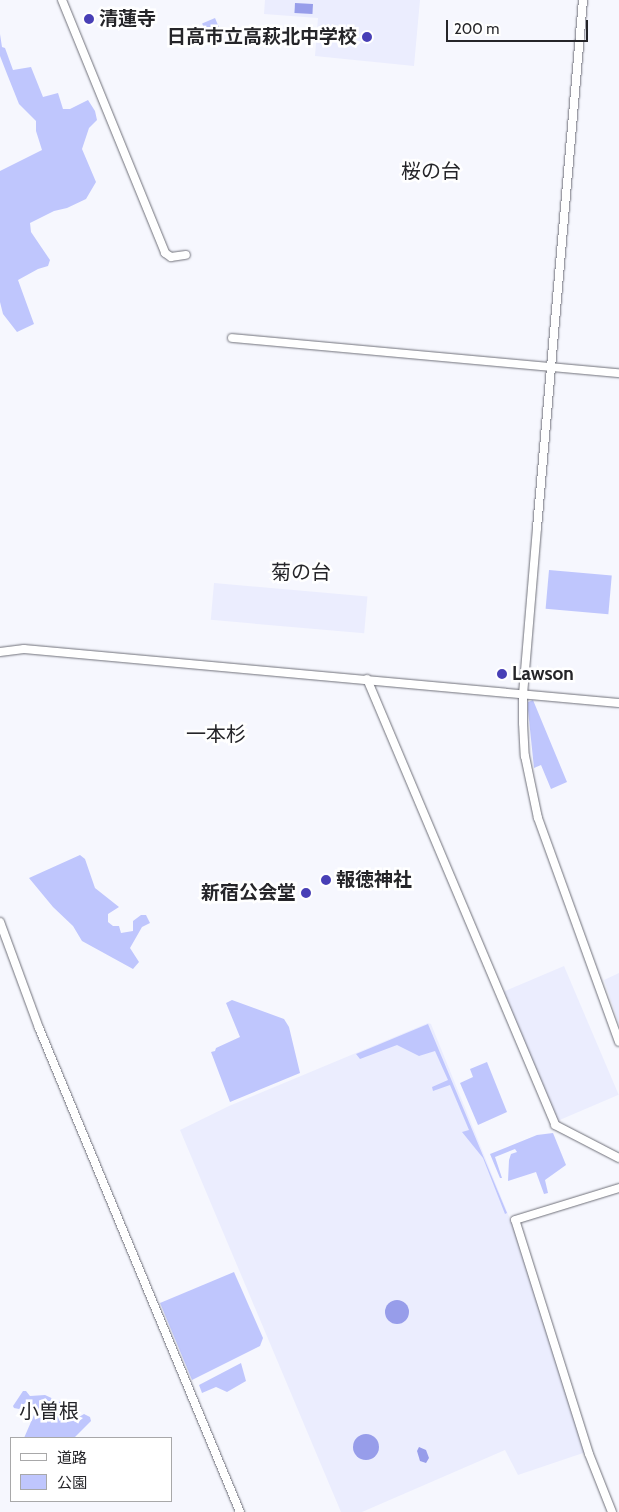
<!DOCTYPE html>
<html>
<head>
<meta charset="utf-8">
<style>
  body { margin:0 }
  #map { position:relative; width:619px; height:1512px; overflow:hidden; background:#f6f7fe; font-family:Cabin,"Noto Sans JP",sans-serif }
  div>[style] { position:absolute }
  [style*='--x'] { left:calc(var(--x)*1px); top:calc(var(--y)*1px); width:calc(var(--w)*1px); rotate:calc(var(--a)*1deg) }
  .built>* { inset:0; background:#ebedfe; transform-origin:0 0 }
  .green>* { inset:0; background:#bfc6fd; transform-origin:0 0 }
  .water>* { inset:0; background:#979dea; transform-origin:0 0 }
  .round { border-radius:50% }
  .roads { filter:drop-shadow(0 0 1px #6f7079) drop-shadow(0 0 1px #6f7079) }
  .secondary>* { height:8px; margin:-4px; padding:0 4px; transform-origin:4px; border-radius:4px; background:#fff }
  .dots>* { width:14px; height:14px; translate:-50% -50%; box-sizing:border-box; border:2px solid #fff; border-radius:50% }
  span { translate:-50% -50%; white-space:nowrap; text-align:center; line-height:1.15; -webkit-text-stroke:5px #fff; paint-order:stroke }
  .poi-label { font-size:19px; color:#252529; font-weight:700 }
  .left { translate:0 -50%; text-align:left }
  .right { translate:-100% -50%; text-align:right }
  .neighbourhood-label { font-size:20px; color:#252529 }
  .legend { position:absolute; left:10px; top:1437px; width:162px; height:65px; box-sizing:border-box; background:#fff; border:1px solid #a8a8a9; margin:0; padding:6px 9px; list-style:none; font-size:15px; color:#252529 }
  .legend li { display:flex; align-items:center; gap:10px; height:25px }
  .legend b { width:25px; border:1px solid #a8a8a9 }
  .scale { position:absolute; left:446px; top:20px; width:142px; height:22px; box-sizing:border-box; border:2px solid #252529; border-top:0; padding-left:6px; font-size:15px; line-height:18px; white-space:nowrap; color:#252529; -webkit-text-stroke:4px #fff; paint-order:stroke }
</style>
</head>
<body>
<div id="map">
  <div class="built">
    <div style="clip-path:polygon(265px 0,420px 0,414px 66px,315px 56px,318px 18px,264px 14px)"></div>
    <div style="left:214px;top:583px;width:154px;height:37px;rotate:5deg"></div>
    <div style="left:564px;top:966px;width:140px;height:68px;rotate:67deg"></div>
    <div style="clip-path:polygon(619px 973px,619px 1024px,604px 980px)"></div>
    <div style="clip-path:polygon(428px 1023px,431px 1024px,512px 1224px,586px 1452px,518px 1475px,505px 1450px,362px 1512px,341px 1512px,180px 1130px,229px 1106px)"></div>
  </div>
  <div class="green">
    <div style="left:215px;top:18px;width:21px;height:14px;rotate:67deg"></div>
    <div style="clip-path:polygon(0 34px,2px 47px,5px 48px,13px 70px,31px 67px,43px 97px,58px 93px,63px 109px,70px 109px,88px 100px,95px 111px,97px 120px,89px 128px,82px 149px,96px 182px,86px 199px,67px 208px,54px 211px,30px 223px,31px 232px,50px 260px,48px 266px,38px 269px,18px 280px,34px 324px,17px 332px,3px 314px,0 302px,0 171px,42px 150px,36px 131px,36px 121px,19px 104px,7px 74px,0 56px)"></div>
    <div style="left:549px;top:570px;width:63px;height:39px;rotate:5deg"></div>
    <div style="clip-path:polygon(533px 700px,567px 782px,551px 789px,541px 765px,534px 768px,528px 710px,528px 702px)"></div>
    <div style="clip-path:polygon(80px 855px,85px 859px,95px 888px,119px 907px,108px 914px,108px 922px,113px 926px,119px 926px,121px 933px,133px 931px,133px 921px,141px 915px,146px 915px,150px 923px,142px 927px,130px 948px,139px 962px,133px 969px,82px 941px,73px 926px,53px 907px,29px 878px)"></div>
    <div style="clip-path:polygon(232px 1000px,284px 1019px,289px 1027px,300px 1073px,230px 1102px,211px 1052px,215px 1051px,216px 1048px,240px 1037px,226px 1003px)"></div>
    <div style="clip-path:polygon(428px 1024px,507px 1213px,505px 1214px,483px 1158px,462px 1132px,469px 1130px,450px 1085px,433px 1091px,432px 1087px,448px 1080px,435px 1051px,419px 1056px,397px 1045px,360px 1059px,356px 1054px)"></div>
    <div style="clip-path:polygon(487px 1062px,507px 1112px,478px 1125px,460px 1083px,473px 1077px,470px 1069px)"></div>
    <div style="clip-path:polygon(553px 1133px,566px 1165px,545px 1180px,548px 1193px,544px 1194px,536px 1172px,508px 1181px,509px 1160px,511px 1154px,517px 1152px,515px 1149px,495px 1157px,502px 1178px,500px 1178px,490px 1154px,537px 1135px)"></div>
    <div style="clip-path:polygon(234px 1272px,263px 1338px,260px 1346px,192px 1380px,160px 1303px)"></div>
    <div style="clip-path:polygon(241px 1363px,246px 1381px,227px 1392px,216px 1387px,202px 1393px,199px 1385px)"></div>
    <div style="clip-path:polygon(23px 1391px,26px 1391px,30px 1396px,45px 1395px,60px 1402px,67px 1400px,69px 1405px,65px 1411px,69px 1416px,79px 1417px,84px 1414px,90px 1417px,91px 1421px,74px 1438px,24px 1438px,37px 1408px,26px 1402px,19px 1409px,14px 1408px,13px 1406px)"></div>
  </div>
  <div class="water">
    <div style="left:295px;top:3px;width:18px;height:10px;rotate:3deg"></div>
    <div class="round" style="left:385px;top:1300px;width:24px;height:24px"></div>
    <div class="round" style="left:353px;top:1434px;width:26px;height:26px"></div>
    <div style="clip-path:polygon(419px 1447px,426px 1450px,429px 1458px,426px 1463px,420px 1461px,417px 1451px)"></div>
  </div>
  <div class="roads">
    <div class="secondary">
      <div style="--x:62;--y:0;--w:273;--a:67.8"></div>
      <div style="--x:165;--y:253;--w:7;--a:34"></div>
      <div style="--x:171;--y:257;--w:15;--a:-8"></div>
      <div style="--x:583;--y:0;--w:530;--a:94.98"></div>
      <div style="--x:537;--y:528;--w:167;--a:94.8"></div>
      <div style="--x:523;--y:694;--w:29;--a:90"></div>
      <div style="--x:523;--y:723;--w:33;--a:87"></div>
      <div style="--x:525;--y:756;--w:63;--a:78.2"></div>
      <div style="--x:538;--y:818;--w:238;--a:70.1"></div>
      <div style="--x:232;--y:338;--w:389;--a:5.2"></div>
      <div style="--x:0;--y:652;--w:24;--a:-7"></div>
      <div style="--x:24;--y:649;--w:597;--a:5.19"></div>
      <div style="--x:367;--y:679;--w:484;--a:67.1"></div>
      <div style="--x:555;--y:1125;--w:72;--a:27.3"></div>
      <div style="--x:0;--y:922;--w:113;--a:69.8"></div>
      <div style="--x:39;--y:1028;--w:524;--a:67.45"></div>
      <div style="--x:612;--y:1512;--w:62;--a:-111.6"></div>
      <div style="--x:589;--y:1454;--w:245;--a:-107.5"></div>
      <div style="--x:515;--y:1220;--w:109;--a:-17.1"></div>
    </div>
  </div>
  <div class="dots">
    <div style="left:89px;top:19px;background:#483fb6"></div>
    <div style="left:367px;top:37px;background:#483fb6"></div>
    <div style="left:502px;top:674px;background:#483fb6"></div>
    <div style="left:326px;top:880px;background:#483fb6"></div>
    <div style="left:306px;top:893px;background:#483fb6"></div>
  </div>
  <div class="poi-label">
    <span class="left" style="left:99px;top:19px">清蓮寺</span>
    <span class="right" style="left:357px;top:37px">日高市立高萩北中学校</span>
    <span class="left" style="left:512px;top:674px">Lawson</span>
    <span class="left" style="left:336px;top:880px">報徳神社</span>
    <span class="right" style="left:296px;top:893px">新宿公会堂</span>
  </div>
  <div class="neighbourhood-label">
    <span style="left:431px;top:171px">桜の台</span>
    <span style="left:301px;top:572px">菊の台</span>
    <span style="left:216px;top:734px">一本杉</span>
    <span style="left:49px;top:1411px">小曽根</span>
  </div>
  <ul class="legend">
  <li><b style="height:6px;background:#fff"></b>道路</li>
  <li><b style="height:14px;background:#bfc6fd"></b>公園</li>
  </ul>
  <div class="scale">200 m</div>
</div>
</body>
</html>
